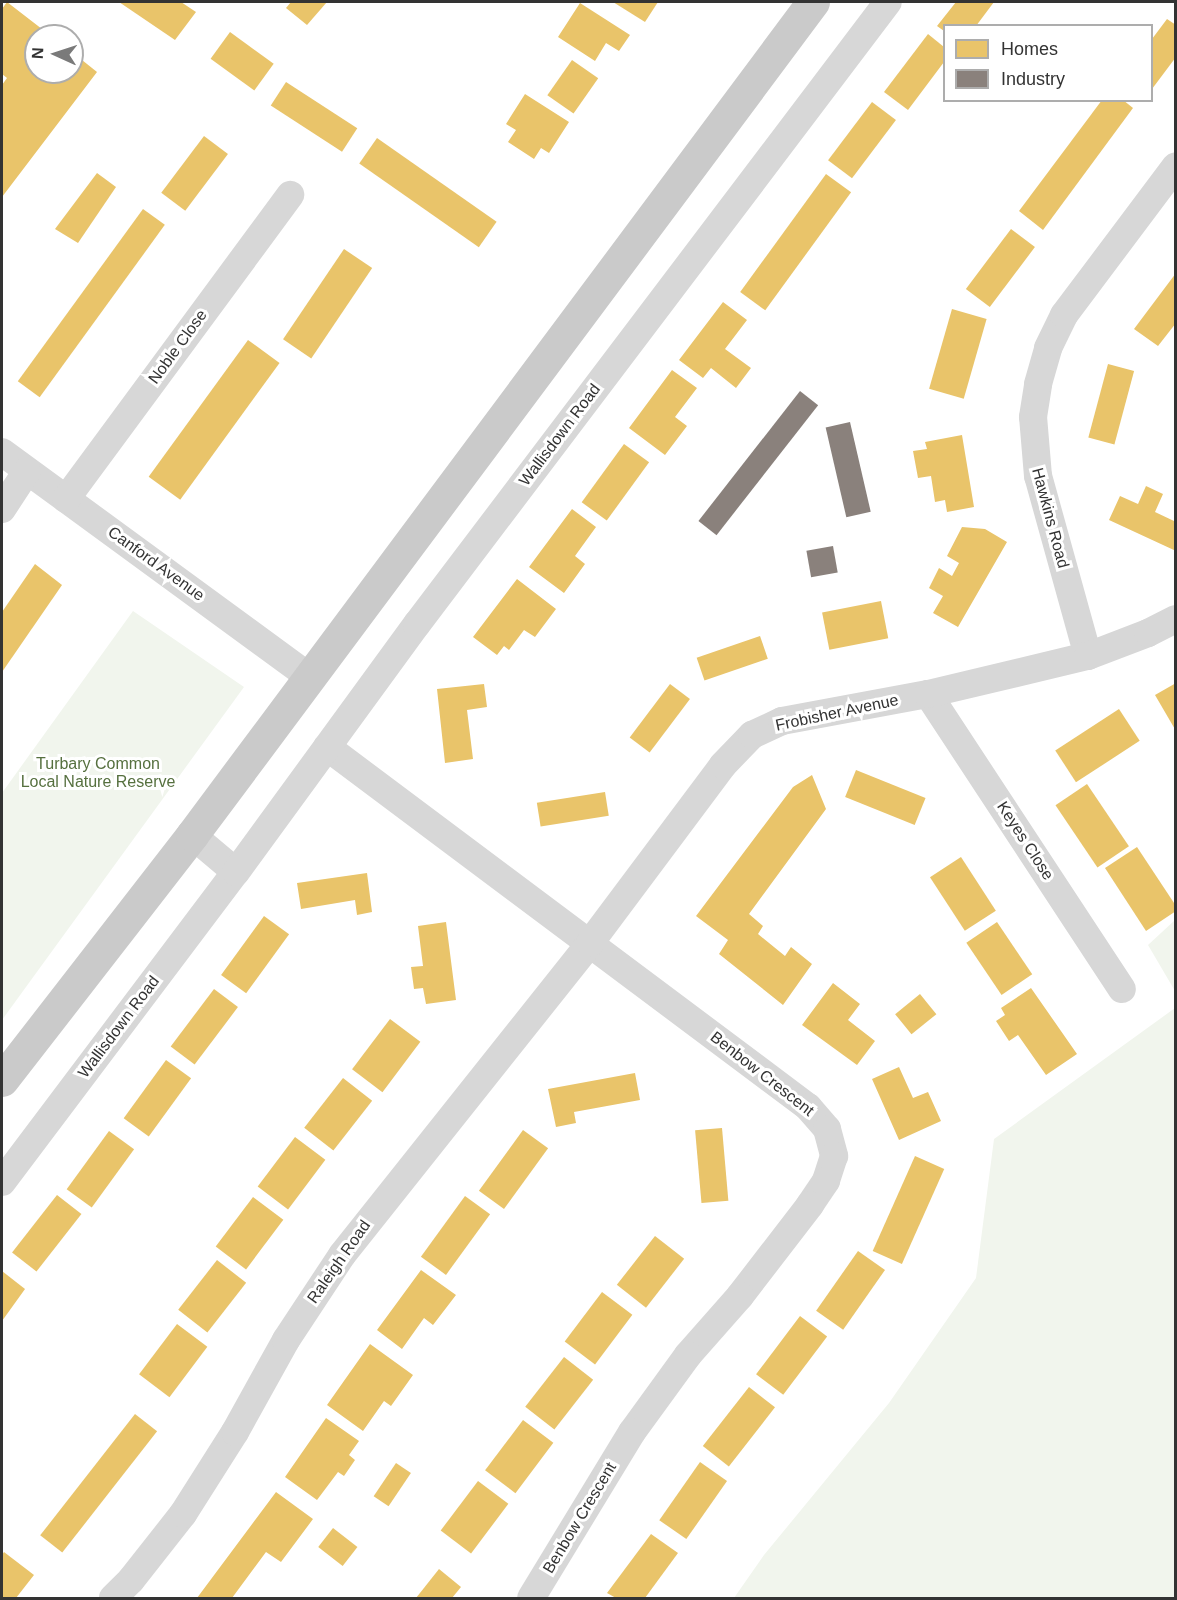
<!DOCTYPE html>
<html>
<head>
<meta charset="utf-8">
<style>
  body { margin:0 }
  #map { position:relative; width:1177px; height:1600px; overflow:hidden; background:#fff; font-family:Arial,sans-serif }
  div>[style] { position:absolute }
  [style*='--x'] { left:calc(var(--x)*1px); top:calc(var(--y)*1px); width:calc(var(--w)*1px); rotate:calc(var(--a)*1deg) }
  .green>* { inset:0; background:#f1f5ed }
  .homes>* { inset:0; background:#e9c46a; transform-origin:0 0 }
  .industry>* { inset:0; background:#8a817c; transform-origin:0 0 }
  .street>* { height:28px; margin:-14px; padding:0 14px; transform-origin:14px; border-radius:14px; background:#d7d7d7 }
  .primary>* { height:33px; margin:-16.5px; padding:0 16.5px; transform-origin:16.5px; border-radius:16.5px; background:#cacaca }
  span { translate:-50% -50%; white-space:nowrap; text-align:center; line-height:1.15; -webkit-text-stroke:6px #fff; paint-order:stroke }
  .street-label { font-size:16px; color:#333 }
  .park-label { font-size:16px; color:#56703f }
  .frame { position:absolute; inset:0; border:3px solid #333; pointer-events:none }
  .legend { position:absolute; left:943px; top:24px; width:210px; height:78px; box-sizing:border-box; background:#fff; border:2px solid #adadad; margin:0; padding:8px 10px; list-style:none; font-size:18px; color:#333 }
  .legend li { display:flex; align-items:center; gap:12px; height:30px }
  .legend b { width:30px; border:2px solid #adadad }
  .north { position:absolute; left:24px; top:24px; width:60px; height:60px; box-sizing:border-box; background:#fff; border:2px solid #adadad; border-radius:50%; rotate:273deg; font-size:16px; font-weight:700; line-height:24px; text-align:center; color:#333 }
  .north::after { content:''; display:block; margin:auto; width:21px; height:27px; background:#7a7a7a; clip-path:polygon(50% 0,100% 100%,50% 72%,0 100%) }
</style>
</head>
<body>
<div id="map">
  <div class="green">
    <div style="clip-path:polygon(133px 611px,244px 687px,2px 1020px,2px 793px)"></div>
    <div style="clip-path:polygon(1175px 920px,1175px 991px,1148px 945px)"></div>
    <div style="clip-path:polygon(1175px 1008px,1175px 1598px,734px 1598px,764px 1555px,889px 1403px,976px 1278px,994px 1139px)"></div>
  </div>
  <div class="homes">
    <div style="clip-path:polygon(7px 2px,51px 36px,36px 36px,36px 72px,72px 72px,72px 52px,97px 72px,2px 197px,2px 85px,7px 78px,2px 74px,2px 9px)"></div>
    <div style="clip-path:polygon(119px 2px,181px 2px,196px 12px,175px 40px)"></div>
    <div style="clip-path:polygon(291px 2px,327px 2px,307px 25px,286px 8px)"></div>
    <div style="clip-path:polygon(613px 2px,658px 2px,645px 22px)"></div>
    <div style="clip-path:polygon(956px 2px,994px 2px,976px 26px,944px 26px,944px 31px,937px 26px)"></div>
    <div style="clip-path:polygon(580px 3px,630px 35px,619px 51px,606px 43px,595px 61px,558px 37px)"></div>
    <div style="clip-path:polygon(1167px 19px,1176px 25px,1176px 57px,1152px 89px,1152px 39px)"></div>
    <div style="left:230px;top:32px;width:54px;height:33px;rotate:36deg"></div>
    <div style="clip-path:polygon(928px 34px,944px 47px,944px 62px,908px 110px,884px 92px)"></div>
    <div style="left:572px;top:60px;width:32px;height:43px;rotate:35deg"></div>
    <div style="left:286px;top:82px;width:85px;height:28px;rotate:33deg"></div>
    <div style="clip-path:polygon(525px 94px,569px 122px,549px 153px,541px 148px,534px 159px,508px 142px,516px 130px,506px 124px)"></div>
    <div style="clip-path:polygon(1102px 100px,1123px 100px,1133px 108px,1043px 230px,1019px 211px)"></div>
    <div style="left:872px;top:102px;width:30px;height:73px;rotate:37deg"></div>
    <div style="left:204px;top:136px;width:30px;height:71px;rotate:37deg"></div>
    <div style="left:377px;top:138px;width:146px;height:31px;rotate:35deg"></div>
    <div style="clip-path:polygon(97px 173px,116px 187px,78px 243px,55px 229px)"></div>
    <div style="left:826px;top:174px;width:31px;height:146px;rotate:36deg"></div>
    <div style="left:143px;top:209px;width:27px;height:213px;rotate:36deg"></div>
    <div style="left:1011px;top:229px;width:30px;height:75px;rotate:37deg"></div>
    <div style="left:344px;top:249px;width:34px;height:109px;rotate:34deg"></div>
    <div style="clip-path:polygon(1176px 273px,1176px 323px,1158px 346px,1134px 329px)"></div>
    <div style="clip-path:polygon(723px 302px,747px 320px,725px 349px,751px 368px,736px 388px,711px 368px,703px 378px,679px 360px)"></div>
    <div style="left:952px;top:309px;width:36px;height:83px;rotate:16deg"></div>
    <div style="left:248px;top:340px;width:39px;height:169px;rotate:36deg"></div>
    <div style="left:1108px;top:364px;width:27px;height:76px;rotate:15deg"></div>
    <div style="clip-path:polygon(672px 370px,697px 388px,675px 417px,687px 426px,665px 455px,629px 428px)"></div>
    <div style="clip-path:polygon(962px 435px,974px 507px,947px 512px,945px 500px,935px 502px,931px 476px,918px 478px,913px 451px,927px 449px,925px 442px)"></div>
    <div style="left:624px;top:444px;width:31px;height:72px;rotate:36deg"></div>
    <div style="clip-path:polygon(1146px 486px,1163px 494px,1155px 512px,1174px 521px,1176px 517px,1176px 551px,1109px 520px,1120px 496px,1138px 504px)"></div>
    <div style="clip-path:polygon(572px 509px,596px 527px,575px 556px,585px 564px,564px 593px,529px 567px)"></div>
    <div style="clip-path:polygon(962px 527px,985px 529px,1007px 542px,958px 627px,933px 613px,943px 596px,929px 588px,939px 568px,952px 576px,959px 563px,947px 556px)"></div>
    <div style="clip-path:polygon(35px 564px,62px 585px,2px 672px,2px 612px)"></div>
    <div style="clip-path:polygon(517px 579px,556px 609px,535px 637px,524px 630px,509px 650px,504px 646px,497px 655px,473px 637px)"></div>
    <div style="left:881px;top:601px;width:38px;height:60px;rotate:79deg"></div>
    <div style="left:760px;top:636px;width:24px;height:67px;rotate:71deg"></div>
    <div style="clip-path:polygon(1176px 683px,1176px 731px,1155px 695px)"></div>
    <div style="clip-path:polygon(484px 684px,487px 707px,467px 710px,473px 759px,445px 763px,437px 689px)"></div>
    <div style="left:670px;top:684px;width:25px;height:67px;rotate:37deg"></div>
    <div style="left:1119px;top:709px;width:38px;height:76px;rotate:57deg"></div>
    <div style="left:856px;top:770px;width:75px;height:29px;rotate:22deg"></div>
    <div style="clip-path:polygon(812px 775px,826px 809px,749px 914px,763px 926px,758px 934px,785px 956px,791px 947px,812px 964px,783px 1005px,719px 954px,728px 940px,696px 916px,793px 787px)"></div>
    <div style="left:1087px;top:784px;width:75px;height:38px;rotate:56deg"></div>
    <div style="left:605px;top:792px;width:24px;height:69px;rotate:81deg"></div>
    <div style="clip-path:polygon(1137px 847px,1176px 906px,1176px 911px,1146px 931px,1105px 868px)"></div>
    <div style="left:961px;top:857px;width:64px;height:37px;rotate:57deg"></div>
    <div style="clip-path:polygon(367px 873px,372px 912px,357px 915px,355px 900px,301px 909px,297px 883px)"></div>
    <div style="left:264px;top:916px;width:31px;height:73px;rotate:36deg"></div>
    <div style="clip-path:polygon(446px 922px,456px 1000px,426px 1004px,423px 988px,414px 989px,411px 967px,423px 966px,418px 926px)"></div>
    <div style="left:997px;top:922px;width:63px;height:37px;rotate:56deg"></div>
    <div style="clip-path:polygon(833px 983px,860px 1004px,848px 1020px,875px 1041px,857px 1065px,802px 1025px)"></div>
    <div style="clip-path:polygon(1031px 988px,1077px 1054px,1046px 1075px,1018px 1035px,1009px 1041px,996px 1021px,1005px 1015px,1001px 1008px)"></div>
    <div style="left:214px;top:989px;width:30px;height:72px;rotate:37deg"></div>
    <div style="left:920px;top:994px;width:26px;height:32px;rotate:51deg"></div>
    <div style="left:390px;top:1019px;width:38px;height:63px;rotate:37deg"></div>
    <div style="left:166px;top:1060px;width:31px;height:72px;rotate:36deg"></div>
    <div style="clip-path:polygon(899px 1067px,913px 1098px,928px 1092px,941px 1121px,899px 1140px,872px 1079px)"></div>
    <div style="clip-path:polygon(635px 1073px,640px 1100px,574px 1112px,576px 1123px,556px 1127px,548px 1089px)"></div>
    <div style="left:343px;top:1078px;width:37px;height:63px;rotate:38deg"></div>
    <div style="left:722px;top:1128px;width:73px;height:27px;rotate:85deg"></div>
    <div style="left:523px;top:1130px;width:31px;height:75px;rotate:36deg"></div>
    <div style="left:109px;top:1131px;width:31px;height:72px;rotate:36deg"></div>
    <div style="left:295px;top:1137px;width:38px;height:62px;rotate:37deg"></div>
    <div style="left:915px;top:1156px;width:32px;height:104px;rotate:24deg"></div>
    <div style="left:57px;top:1195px;width:31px;height:73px;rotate:38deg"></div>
    <div style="left:465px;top:1196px;width:31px;height:75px;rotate:36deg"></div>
    <div style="left:253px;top:1197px;width:38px;height:62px;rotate:37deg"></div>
    <div style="left:655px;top:1236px;width:37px;height:62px;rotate:38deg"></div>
    <div style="left:858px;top:1251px;width:33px;height:73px;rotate:35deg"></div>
    <div style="left:217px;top:1260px;width:37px;height:63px;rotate:38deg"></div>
    <div style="clip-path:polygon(421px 1270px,456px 1295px,433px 1325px,424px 1318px,402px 1349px,377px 1330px)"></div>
    <div style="clip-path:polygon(2px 1271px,25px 1289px,2px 1321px)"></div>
    <div style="left:602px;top:1292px;width:38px;height:62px;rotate:37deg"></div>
    <div style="left:800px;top:1316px;width:34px;height:73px;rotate:37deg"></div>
    <div style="left:177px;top:1324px;width:38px;height:63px;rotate:37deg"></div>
    <div style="clip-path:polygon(370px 1344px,413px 1375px,391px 1406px,384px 1401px,363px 1431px,327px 1405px)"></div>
    <div style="left:564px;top:1357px;width:37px;height:63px;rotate:38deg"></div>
    <div style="left:749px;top:1387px;width:33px;height:75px;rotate:38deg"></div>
    <div style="left:135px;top:1414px;width:28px;height:154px;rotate:38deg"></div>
    <div style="clip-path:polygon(326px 1418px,359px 1441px,349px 1455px,355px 1460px,344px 1476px,338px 1472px,317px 1500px,285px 1477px)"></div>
    <div style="left:523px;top:1420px;width:38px;height:63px;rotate:37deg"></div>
    <div style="left:700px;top:1462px;width:33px;height:71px;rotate:35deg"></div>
    <div style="left:396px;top:1463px;width:18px;height:40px;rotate:34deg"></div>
    <div style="left:478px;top:1481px;width:38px;height:62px;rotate:37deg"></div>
    <div style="clip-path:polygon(276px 1492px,313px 1519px,281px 1562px,266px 1552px,232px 1598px,197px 1598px)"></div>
    <div style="left:333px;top:1528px;width:31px;height:24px;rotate:38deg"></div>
    <div style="clip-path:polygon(651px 1534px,678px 1553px,645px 1598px,616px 1598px,607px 1593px)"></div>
    <div style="clip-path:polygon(4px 1552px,34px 1575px,16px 1598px,2px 1598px,2px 1555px)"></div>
    <div style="clip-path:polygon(439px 1569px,461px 1587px,452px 1598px,416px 1598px)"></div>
  </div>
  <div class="industry">
    <div style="left:800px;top:391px;width:23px;height:165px;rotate:38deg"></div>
    <div style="left:850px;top:422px;width:92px;height:25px;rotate:77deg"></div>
    <div style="left:833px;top:546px;width:27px;height:27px;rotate:80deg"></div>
  </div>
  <div class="street">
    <div style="--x:2;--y:452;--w:381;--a:36.2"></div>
    <div style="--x:66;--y:499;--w:378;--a:-53.6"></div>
    <div style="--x:2;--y:509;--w:45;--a:-56.7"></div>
    <div style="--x:1088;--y:656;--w:187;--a:-105.5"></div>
    <div style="--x:1038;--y:476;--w:59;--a:-94.8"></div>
    <div style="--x:1033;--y:417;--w:33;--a:-81"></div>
    <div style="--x:1038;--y:384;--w:37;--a:-74"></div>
    <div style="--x:1048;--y:348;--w:37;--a:-64"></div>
    <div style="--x:1064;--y:315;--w:186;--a:-53.1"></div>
    <div style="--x:928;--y:694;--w:353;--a:56.7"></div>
    <div style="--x:327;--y:747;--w:601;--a:36.81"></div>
    <div style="--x:808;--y:1107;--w:29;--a:49"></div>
    <div style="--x:827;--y:1129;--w:28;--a:75"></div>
    <div style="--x:834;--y:1156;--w:26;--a:108"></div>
    <div style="--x:826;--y:1181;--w:29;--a:124"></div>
    <div style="--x:810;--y:1205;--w:115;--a:127.6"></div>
    <div style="--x:740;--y:1296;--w:79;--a:131.4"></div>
    <div style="--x:688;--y:1355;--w:95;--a:126"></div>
    <div style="--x:632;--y:1432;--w:194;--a:121.3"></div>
    <div style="--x:192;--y:835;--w:57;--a:40.1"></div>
    <div style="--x:2;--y:1182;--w:388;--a:-53"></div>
    <div style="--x:236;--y:872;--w:307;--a:-53.9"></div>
    <div style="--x:417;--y:624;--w:780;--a:-52.87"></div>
    <div style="--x:113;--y:1598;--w:25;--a:-45"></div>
    <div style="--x:131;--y:1580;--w:84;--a:-51.8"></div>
    <div style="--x:183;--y:1514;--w:97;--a:-57.6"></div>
    <div style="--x:235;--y:1432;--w:105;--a:-61"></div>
    <div style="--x:286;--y:1340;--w:102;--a:-56.6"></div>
    <div style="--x:342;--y:1255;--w:399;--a:-51.5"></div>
    <div style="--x:590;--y:943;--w:222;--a:-53.2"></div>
    <div style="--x:723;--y:765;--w:42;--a:-46"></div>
    <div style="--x:752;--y:735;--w:33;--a:-25"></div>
    <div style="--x:782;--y:721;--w:148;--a:-10.5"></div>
    <div style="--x:928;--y:694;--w:164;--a:-13.4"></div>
    <div style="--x:1088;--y:656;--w:64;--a:-21"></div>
    <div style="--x:1148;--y:633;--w:31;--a:-27"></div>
  </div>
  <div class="primary">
    <div style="--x:2;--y:1080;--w:310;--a:-52.2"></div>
    <div style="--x:192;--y:835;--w:1039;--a:-53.3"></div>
  </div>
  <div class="street-label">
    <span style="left:178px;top:347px;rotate:-54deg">Noble Close</span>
    <span style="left:560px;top:435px;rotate:-53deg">Wallisdown Road</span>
    <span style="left:1050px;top:518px;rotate:75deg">Hawkins Road</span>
    <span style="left:156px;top:564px;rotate:36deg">Canford Avenue</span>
    <span style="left:837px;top:713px;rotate:-12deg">Frobisher Avenue</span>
    <span style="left:1025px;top:841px;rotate:57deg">Keyes Close</span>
    <span style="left:119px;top:1027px;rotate:-53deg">Wallisdown Road</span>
    <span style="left:762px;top:1074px;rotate:38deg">Benbow Crescent</span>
    <span style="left:339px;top:1262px;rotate:-55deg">Raleigh Road</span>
    <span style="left:580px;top:1518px;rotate:-59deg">Benbow Crescent</span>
  </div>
  <div class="park-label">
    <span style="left:98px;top:773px">Turbary Common<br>Local Nature Reserve</span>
  </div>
  <div class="frame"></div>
  <ul class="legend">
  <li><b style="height:16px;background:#e9c46a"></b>Homes</li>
  <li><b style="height:16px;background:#8a817c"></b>Industry</li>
  </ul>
  <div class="north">N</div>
</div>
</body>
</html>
